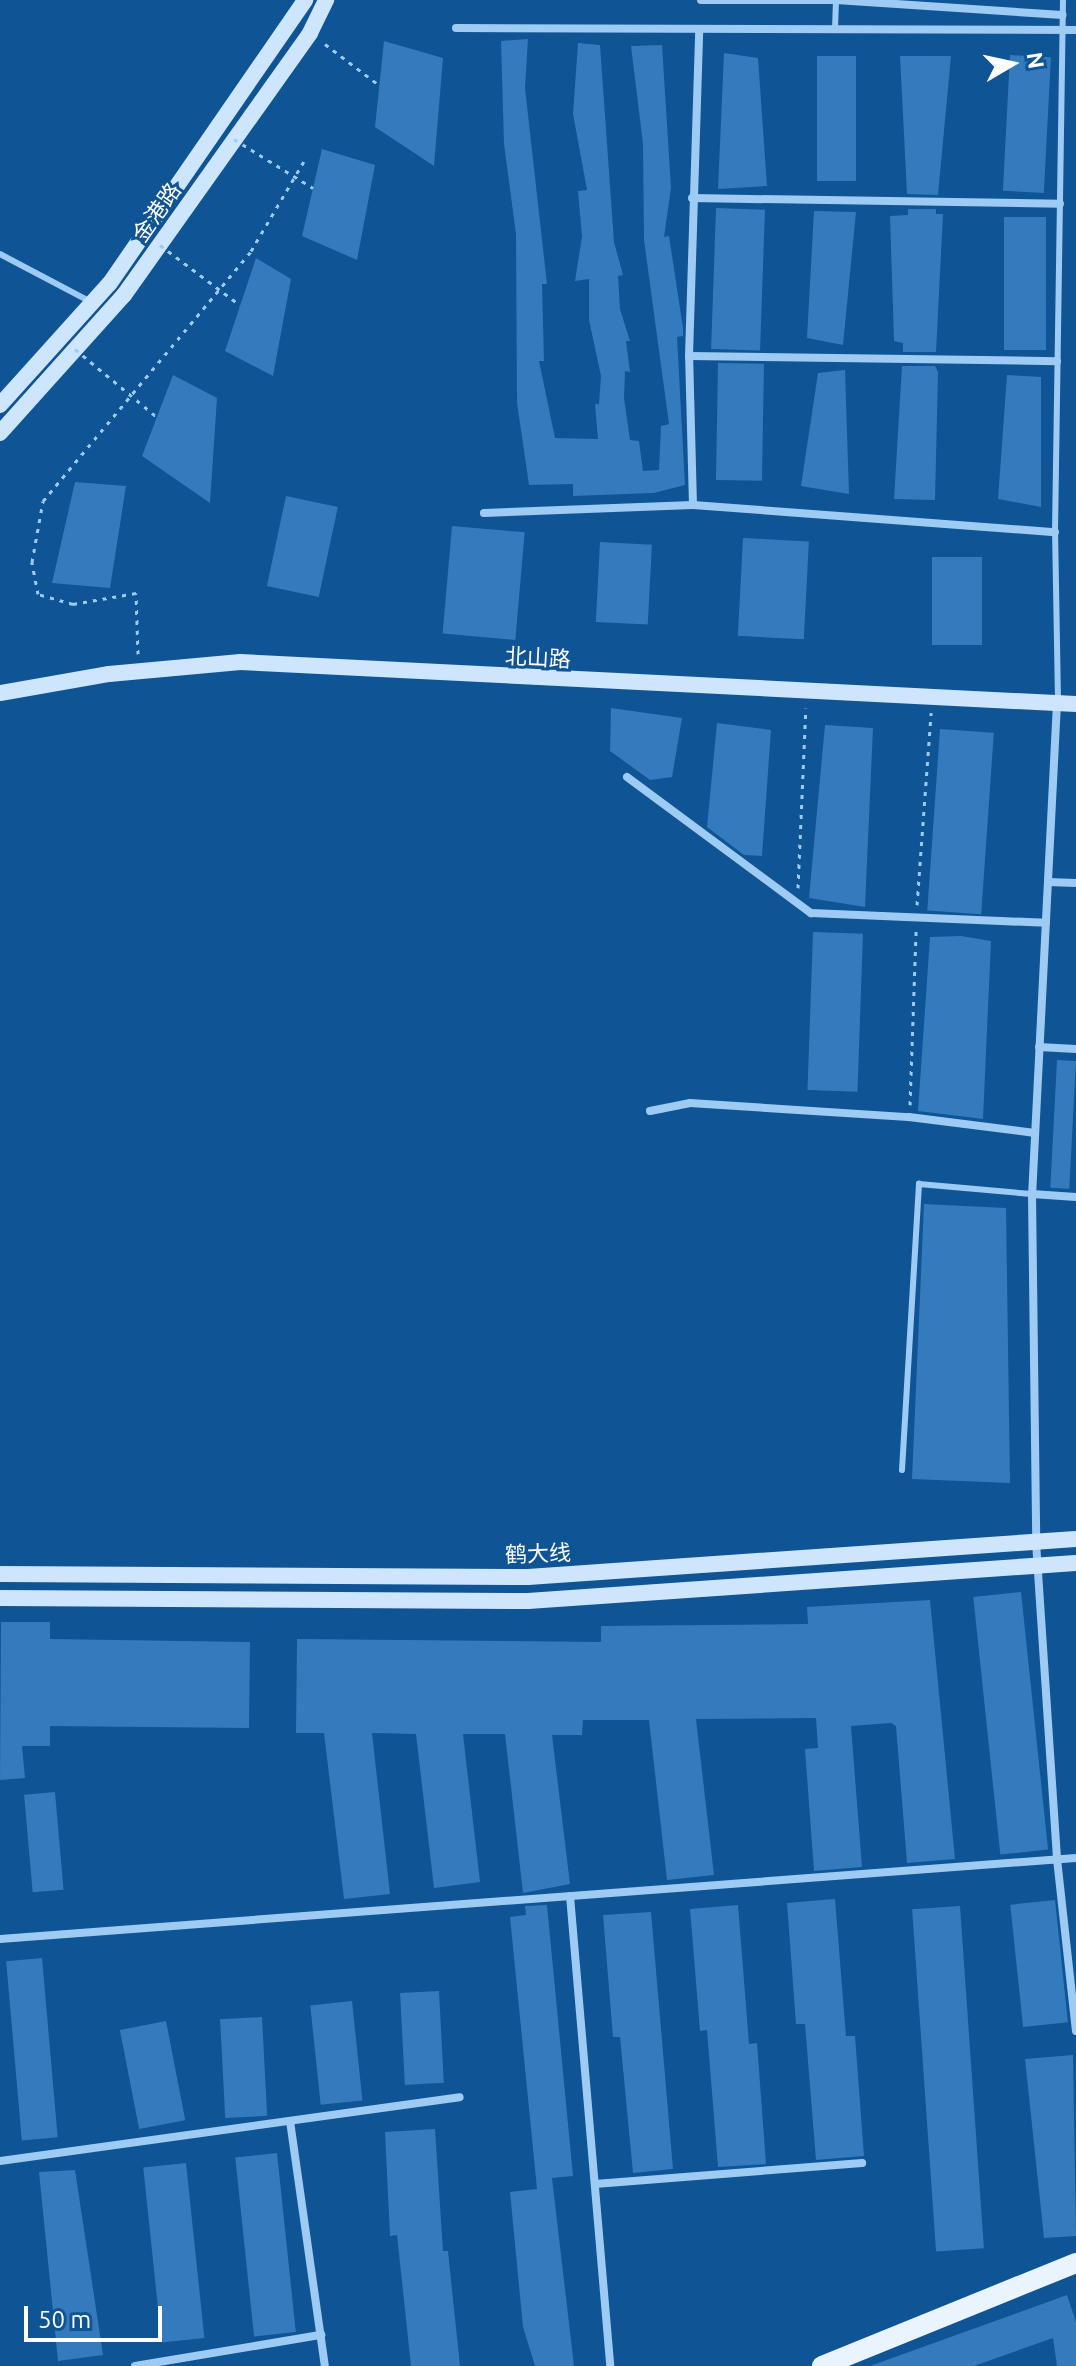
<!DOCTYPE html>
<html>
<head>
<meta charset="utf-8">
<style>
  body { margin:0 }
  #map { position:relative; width:1076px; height:2366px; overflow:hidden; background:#0f5495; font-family:Ubuntu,"Noto Sans SC",sans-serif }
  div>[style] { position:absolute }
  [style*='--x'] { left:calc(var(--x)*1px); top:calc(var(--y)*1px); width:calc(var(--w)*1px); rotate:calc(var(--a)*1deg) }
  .building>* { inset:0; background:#337bbc; transform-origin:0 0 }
  .path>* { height:3px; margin-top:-1.5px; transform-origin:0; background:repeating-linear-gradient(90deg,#9dcbf4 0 4px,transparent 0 10px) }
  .lane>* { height:6px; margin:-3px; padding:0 3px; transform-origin:3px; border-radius:3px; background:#9dcbf4 }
  .street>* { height:8px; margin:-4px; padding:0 4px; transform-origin:4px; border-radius:4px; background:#9dcbf4 }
  .secondary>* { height:16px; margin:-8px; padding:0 8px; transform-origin:8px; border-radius:8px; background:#cde5fd }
  .primary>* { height:20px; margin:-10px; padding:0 10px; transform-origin:10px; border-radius:10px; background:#eaf4ff }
  .path-bridge>* { height:3px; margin-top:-1.5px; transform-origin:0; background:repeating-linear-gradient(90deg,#9dcbf4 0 4px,transparent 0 10px) }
  span { translate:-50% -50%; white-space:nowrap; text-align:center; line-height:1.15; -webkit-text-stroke:6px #0f5495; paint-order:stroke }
  .street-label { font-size:22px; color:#fff }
  .north { position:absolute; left:972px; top:24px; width:80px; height:80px; -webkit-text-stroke:6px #0f5495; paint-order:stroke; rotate:81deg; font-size:22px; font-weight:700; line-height:32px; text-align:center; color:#fff }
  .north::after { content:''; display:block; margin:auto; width:28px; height:36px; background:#fff; clip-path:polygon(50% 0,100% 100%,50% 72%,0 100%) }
  .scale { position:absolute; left:24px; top:2306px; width:138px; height:36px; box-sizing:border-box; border:4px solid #fff; border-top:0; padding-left:10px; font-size:24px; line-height:28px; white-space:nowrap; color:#fff; -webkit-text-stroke:6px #0f5495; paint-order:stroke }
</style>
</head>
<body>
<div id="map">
  <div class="building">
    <div style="clip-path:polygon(528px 39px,525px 88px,547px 284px,542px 284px,544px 361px,539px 361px,555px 438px,598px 439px,595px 404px,599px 404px,601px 376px,589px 320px,589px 279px,575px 281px,582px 237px,578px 191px,587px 190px,573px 114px,578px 43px,600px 45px,614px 242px,623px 275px,618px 276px,620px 309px,630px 341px,626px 341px,630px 372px,625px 371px,624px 398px,630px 440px,639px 441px,643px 471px,659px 470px,661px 426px,669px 424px,644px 240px,643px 144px,631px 46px,662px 45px,671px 188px,664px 237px,669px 236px,683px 328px,683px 336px,677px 337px,685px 485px,654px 493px,573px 496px,573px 484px,529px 485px,517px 403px,516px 234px,504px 144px,501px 41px)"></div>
    <div style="clip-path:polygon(384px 41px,443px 58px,434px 166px,375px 127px)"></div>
    <div style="clip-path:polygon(724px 53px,758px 58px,767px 186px,718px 189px)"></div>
    <div style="left:1010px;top:55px;width:41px;height:136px;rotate:3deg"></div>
    <div style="left:856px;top:56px;width:125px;height:39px;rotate:90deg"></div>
    <div style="clip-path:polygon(900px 56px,951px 56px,938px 195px,907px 194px)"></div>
    <div style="clip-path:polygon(322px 149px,375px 165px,357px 260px,302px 236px)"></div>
    <div style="left:716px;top:208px;width:49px;height:141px;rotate:2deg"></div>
    <div style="clip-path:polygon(908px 209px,936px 209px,936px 214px,943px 214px,936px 352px,903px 352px,903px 343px,894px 341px,890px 216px,908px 215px)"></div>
    <div style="clip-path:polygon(814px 211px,856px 212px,843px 345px,807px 338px)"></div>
    <div style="left:1046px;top:217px;width:133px;height:42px;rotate:90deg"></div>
    <div style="clip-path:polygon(256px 258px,291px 279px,273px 376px,225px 351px)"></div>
    <div style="left:718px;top:363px;width:46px;height:117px;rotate:1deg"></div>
    <div style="clip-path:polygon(902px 366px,935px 366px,938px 372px,935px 500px,894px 499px)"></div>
    <div style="clip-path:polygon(845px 370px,849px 494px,801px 486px,818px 373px)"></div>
    <div style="clip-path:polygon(173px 375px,217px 398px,210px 503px,142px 456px)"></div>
    <div style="clip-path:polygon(1007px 375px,1041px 377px,1041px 507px,998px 499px)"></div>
    <div style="clip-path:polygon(75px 482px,126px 486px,110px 588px,52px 583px)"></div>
    <div style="left:286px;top:496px;width:53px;height:92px;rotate:12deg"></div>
    <div style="left:452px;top:526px;width:73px;height:108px;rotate:5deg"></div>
    <div style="left:743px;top:538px;width:66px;height:98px;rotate:3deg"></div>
    <div style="left:600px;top:542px;width:52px;height:80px;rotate:3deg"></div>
    <div style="left:932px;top:557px;width:50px;height:88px"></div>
    <div style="clip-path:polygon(611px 708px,682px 718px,672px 777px,650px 780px,610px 751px)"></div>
    <div style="clip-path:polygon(717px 723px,771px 730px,762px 856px,744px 855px,707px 827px)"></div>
    <div style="clip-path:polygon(825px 725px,873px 728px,865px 907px,809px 898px)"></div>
    <div style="left:940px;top:729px;width:54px;height:182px;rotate:4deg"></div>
    <div style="left:813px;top:932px;width:50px;height:158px;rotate:2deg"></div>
    <div style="clip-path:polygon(961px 936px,991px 941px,983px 1119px,918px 1111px,930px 937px)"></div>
    <div style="left:1057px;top:1060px;width:19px;height:128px;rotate:3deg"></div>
    <div style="clip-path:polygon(924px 1204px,1006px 1208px,1010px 1483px,912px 1479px)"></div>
    <div style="left:1021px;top:1592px;width:259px;height:48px;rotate:84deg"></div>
    <div style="clip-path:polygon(930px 1600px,955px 1859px,907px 1863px,896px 1726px,891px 1723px,851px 1726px,862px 1867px,814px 1871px,805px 1749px,818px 1748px,816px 1718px,696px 1719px,714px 1875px,667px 1880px,649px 1720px,583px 1720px,582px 1735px,552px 1735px,570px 1884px,523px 1893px,505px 1734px,463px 1734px,480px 1882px,434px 1888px,416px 1734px,372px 1733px,390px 1894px,344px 1899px,324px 1733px,296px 1733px,297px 1639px,601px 1642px,601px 1626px,808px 1624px,807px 1607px)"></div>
    <div style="clip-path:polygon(1px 1622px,50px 1622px,50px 1639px,250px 1642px,249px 1728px,50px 1726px,50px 1746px,22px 1746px,25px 1778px,0 1780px)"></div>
    <div style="left:55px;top:1792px;width:98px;height:31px;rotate:85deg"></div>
    <div style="clip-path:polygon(835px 1899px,846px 2036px,855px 2036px,864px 2156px,816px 2160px,805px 2024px,796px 2024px,787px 1903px)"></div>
    <div style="left:1055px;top:1900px;width:123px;height:45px;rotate:84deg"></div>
    <div style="clip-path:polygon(547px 1905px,573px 2176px,552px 2178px,574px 2366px,535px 2366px,523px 2327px,510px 2192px,537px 2189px,510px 1917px,526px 1915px,525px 1906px)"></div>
    <div style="clip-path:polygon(738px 1905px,749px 2044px,757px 2043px,766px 2164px,718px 2167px,707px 2030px,700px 2031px,690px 1909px)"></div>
    <div style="left:960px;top:1906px;width:343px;height:48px;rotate:86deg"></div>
    <div style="clip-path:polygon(651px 1912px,673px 2169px,633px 2173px,620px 2037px,613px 2037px,603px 1915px)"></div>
    <div style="left:42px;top:1958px;width:180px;height:36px;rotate:85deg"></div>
    <div style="left:439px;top:1991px;width:92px;height:39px;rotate:87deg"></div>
    <div style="left:352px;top:2001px;width:100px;height:42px;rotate:84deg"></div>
    <div style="left:262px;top:2017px;width:99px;height:42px;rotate:87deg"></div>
    <div style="left:166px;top:2021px;width:101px;height:47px;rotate:79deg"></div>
    <div style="clip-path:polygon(1073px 2055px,1076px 2236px,1044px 2238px,1025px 2059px)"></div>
    <div style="clip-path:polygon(435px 2129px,443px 2251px,448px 2251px,460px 2366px,411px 2366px,397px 2235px,390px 2236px,385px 2132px)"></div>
    <div style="left:277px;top:2153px;width:180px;height:42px;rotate:84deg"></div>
    <div style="left:186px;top:2163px;width:176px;height:43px;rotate:84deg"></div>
    <div style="clip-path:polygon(75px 2170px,103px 2355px,58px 2361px,39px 2172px)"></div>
    <div style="clip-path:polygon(1067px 2295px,1076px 2322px,1076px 2366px,1057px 2366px,1053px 2338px,974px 2366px,870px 2366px)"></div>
  </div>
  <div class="path">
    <div style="--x:325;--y:44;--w:68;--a:37.2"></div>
    <div style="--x:138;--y:654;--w:61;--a:-91.9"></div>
    <div style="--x:136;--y:593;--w:64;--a:170.1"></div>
    <div style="--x:73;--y:604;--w:36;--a:-164"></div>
    <div style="--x:38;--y:594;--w:33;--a:-101"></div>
    <div style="--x:32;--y:562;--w:62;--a:-79.8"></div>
    <div style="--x:43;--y:501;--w:325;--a:-50.2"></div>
    <div style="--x:251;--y:251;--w:104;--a:-59.5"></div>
    <div style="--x:798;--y:888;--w:180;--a:-87.5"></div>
    <div style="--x:917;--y:905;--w:193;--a:-85.8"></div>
    <div style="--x:910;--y:1105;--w:176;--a:-88"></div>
  </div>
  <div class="lane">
    <div style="--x:835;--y:29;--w:29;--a:-88"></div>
    <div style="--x:0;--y:254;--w:101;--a:27.8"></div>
    <div style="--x:1058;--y:700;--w:168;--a:-91"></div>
    <div style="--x:1055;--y:532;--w:532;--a:-89.14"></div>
    <div style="--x:902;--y:1470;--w:287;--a:-86.6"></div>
    <div style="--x:919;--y:1184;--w:113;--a:5.1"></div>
  </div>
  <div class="street">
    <div style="--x:701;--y:0;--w:135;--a:0"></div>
    <div style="--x:836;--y:0;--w:227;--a:3.8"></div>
    <div style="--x:456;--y:28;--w:620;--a:0.18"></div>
    <div style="--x:692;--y:198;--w:368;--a:0.9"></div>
    <div style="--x:689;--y:356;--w:368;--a:0.8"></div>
    <div style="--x:693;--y:505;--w:149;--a:-91.5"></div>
    <div style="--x:689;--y:356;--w:327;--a:-88.2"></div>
    <div style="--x:484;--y:513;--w:209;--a:-2.2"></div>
    <div style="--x:693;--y:505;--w:363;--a:4.3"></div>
    <div style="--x:1057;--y:703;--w:492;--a:92.9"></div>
    <div style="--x:1032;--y:1194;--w:348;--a:89.3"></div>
    <div style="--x:1036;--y:1542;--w:318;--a:86.2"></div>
    <div style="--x:1057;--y:1859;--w:173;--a:83.7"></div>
    <div style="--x:627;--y:777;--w:229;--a:36.5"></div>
    <div style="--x:811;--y:913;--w:235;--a:2.4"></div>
    <div style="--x:1048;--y:882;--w:28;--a:2"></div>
    <div style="--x:1039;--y:1047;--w:37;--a:3"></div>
    <div style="--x:650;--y:1111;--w:41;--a:-11.3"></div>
    <div style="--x:690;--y:1103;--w:219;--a:3.7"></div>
    <div style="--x:909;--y:1117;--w:127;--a:7.2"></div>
    <div style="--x:1032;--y:1194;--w:44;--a:3.9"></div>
    <div style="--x:570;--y:1896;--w:472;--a:85.1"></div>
    <div style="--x:0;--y:1939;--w:1079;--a:-4.31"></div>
    <div style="--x:290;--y:2121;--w:247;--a:81.9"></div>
    <div style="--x:0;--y:2161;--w:464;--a:-7.9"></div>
    <div style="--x:595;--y:2184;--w:268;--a:-4.5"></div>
    <div style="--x:135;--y:2366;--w:189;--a:-9.5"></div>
  </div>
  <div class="secondary">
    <div style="--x:0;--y:405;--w:164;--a:-48"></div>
    <div style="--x:110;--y:283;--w:344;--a:-55.4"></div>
    <div style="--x:0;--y:433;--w:186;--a:-48.1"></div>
    <div style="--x:124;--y:295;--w:321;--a:-54.6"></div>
    <div style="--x:310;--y:33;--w:37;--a:-64"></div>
    <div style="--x:0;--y:693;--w:111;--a:-9.9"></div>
    <div style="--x:109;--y:674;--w:132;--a:-5.2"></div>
    <div style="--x:240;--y:662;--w:837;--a:2.88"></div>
    <div style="--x:0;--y:1574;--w:528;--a:0.33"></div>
    <div style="--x:528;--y:1577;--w:549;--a:-3.97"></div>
    <div style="--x:0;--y:1598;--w:528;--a:0.33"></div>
    <div style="--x:528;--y:1601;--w:549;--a:-3.97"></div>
  </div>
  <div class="primary">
    <div style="--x:822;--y:2366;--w:274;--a:-22.1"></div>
  </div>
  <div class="path-bridge">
    <div style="--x:234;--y:139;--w:93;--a:31.8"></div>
    <div style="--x:160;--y:245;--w:100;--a:36.9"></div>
    <div style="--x:75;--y:349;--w:107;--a:39.7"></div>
  </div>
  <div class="street-label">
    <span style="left:156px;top:212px;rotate:-55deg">金港路</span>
    <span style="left:538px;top:657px;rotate:3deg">北山路</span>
    <span style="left:538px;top:1553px;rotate:-2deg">鹤大线</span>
  </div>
  <div class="north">N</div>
  <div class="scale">50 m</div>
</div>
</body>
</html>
